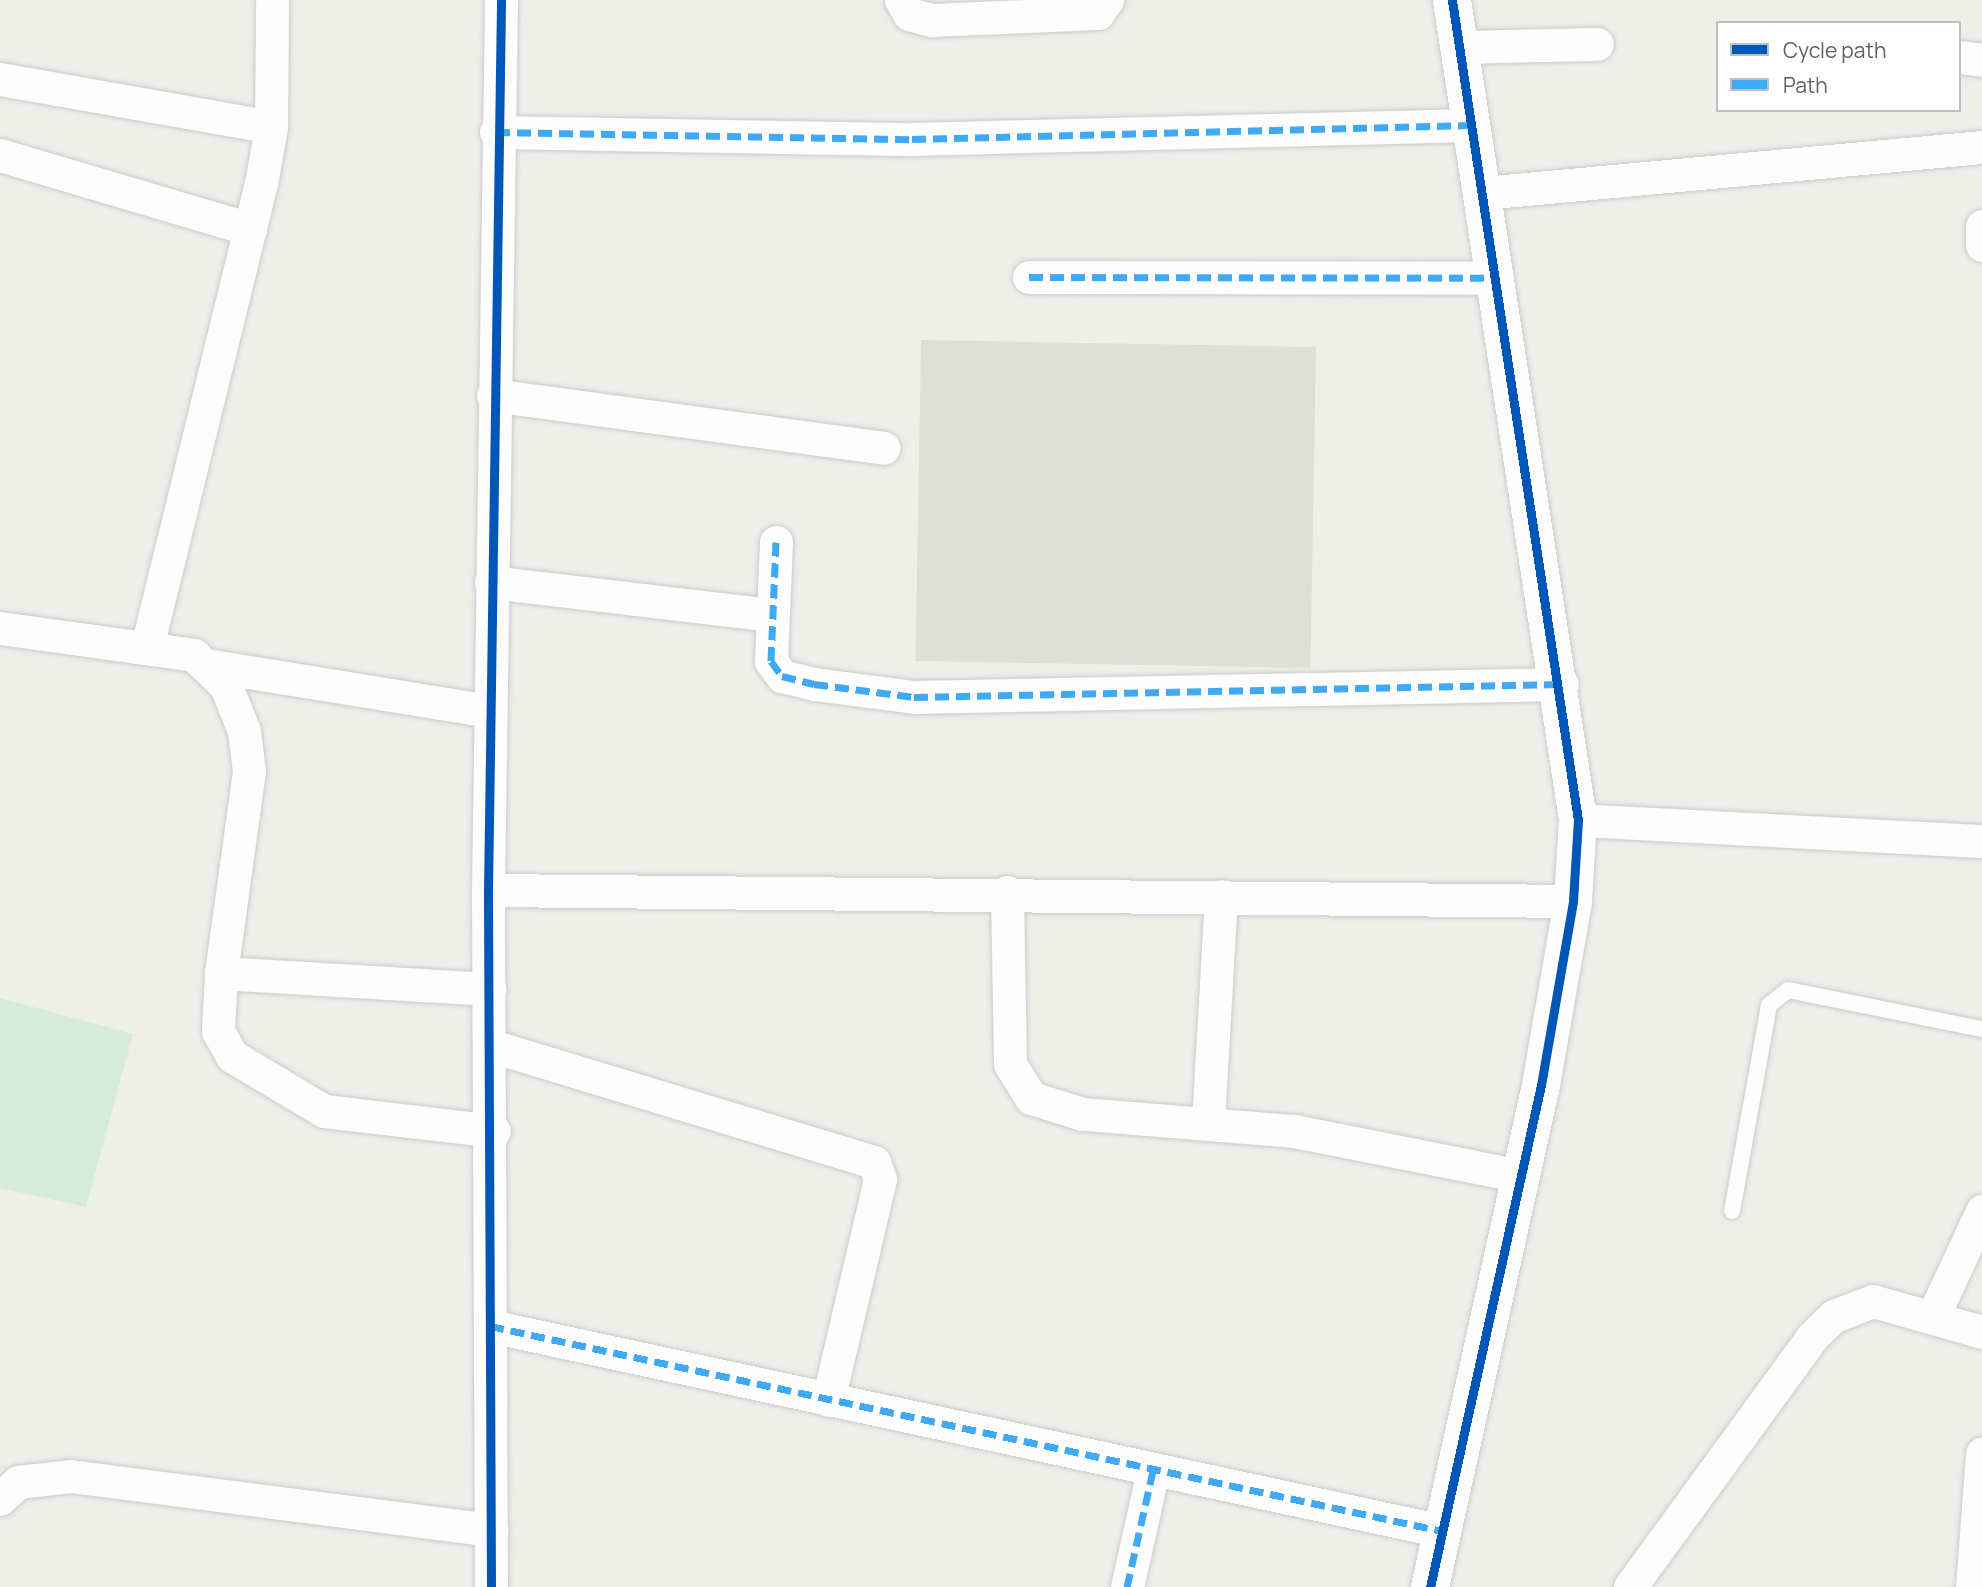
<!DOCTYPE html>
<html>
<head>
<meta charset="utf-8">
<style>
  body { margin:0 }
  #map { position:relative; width:1982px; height:1587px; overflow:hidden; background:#eeefe9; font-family:Manrope,sans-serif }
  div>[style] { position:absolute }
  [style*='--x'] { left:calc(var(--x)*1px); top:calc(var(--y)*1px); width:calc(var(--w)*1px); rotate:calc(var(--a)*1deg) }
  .education>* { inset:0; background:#dedfd7; transform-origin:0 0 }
  .green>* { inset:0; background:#d6ecda }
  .roads { filter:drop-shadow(0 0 2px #cbcccb) drop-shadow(0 0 2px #cbcccb) }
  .service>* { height:16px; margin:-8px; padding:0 8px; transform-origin:8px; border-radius:8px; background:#fcfdfc }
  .minor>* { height:33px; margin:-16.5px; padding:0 16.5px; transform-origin:16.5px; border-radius:16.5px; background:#fcfdfc }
  .tertiary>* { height:38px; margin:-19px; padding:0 19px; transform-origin:19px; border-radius:19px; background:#fcfdfc }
  .quiet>* { height:7px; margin-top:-3.5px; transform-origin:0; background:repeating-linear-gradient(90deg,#3fa9f5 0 14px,transparent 0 21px) }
  .cycleway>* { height:9px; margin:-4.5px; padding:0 4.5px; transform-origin:4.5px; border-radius:4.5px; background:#0057b8 }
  span { translate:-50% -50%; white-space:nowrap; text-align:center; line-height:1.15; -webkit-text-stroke:7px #fff; paint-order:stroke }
  .legend { position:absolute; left:1716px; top:21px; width:245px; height:91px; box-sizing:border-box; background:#fff; border:2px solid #bfbfc3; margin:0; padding:9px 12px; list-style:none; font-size:21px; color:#5e5f68 }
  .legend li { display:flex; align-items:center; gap:14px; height:35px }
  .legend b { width:35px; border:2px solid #bfbfc3 }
</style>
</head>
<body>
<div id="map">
  <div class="education">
    <div style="left:1316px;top:347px;width:321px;height:395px;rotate:91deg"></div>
  </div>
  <div class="green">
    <div style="clip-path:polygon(0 998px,133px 1034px,86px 1207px,0 1188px)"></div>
  </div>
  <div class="roads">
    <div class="service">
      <div style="--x:1732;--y:1211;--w:209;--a:-79.8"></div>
      <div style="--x:1769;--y:1005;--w:24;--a:-38"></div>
      <div style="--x:1788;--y:990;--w:198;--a:11.4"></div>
    </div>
    <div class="minor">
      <div style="--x:901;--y:0;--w:16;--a:60"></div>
      <div style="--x:909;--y:14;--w:24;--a:15"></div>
      <div style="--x:932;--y:20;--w:166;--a:-2.4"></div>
      <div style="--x:1098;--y:13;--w:16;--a:-55"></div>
      <div style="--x:1460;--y:47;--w:137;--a:-1.3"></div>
      <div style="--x:1959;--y:57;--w:23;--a:7"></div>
      <div style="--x:0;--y:79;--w:275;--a:10"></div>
      <div style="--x:496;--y:132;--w:416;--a:1"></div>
      <div style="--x:912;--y:139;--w:560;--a:-1.43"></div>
      <div style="--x:0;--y:155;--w:261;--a:16.5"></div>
      <div style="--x:1483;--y:193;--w:501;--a:-5.27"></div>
      <div style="--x:1982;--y:226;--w:19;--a:90"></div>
      <div style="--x:1029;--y:277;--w:468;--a:0.1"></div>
      <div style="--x:493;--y:395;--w:394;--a:7.7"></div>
      <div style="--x:776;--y:542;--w:119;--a:92.4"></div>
      <div style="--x:771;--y:661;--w:19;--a:54"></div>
      <div style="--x:782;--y:676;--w:33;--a:14"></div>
      <div style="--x:814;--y:684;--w:101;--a:7.4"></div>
      <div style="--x:914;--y:697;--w:648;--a:-1.15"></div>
      <div style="--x:491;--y:582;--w:282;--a:6.7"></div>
      <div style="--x:0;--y:628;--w:196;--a:7.9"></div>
      <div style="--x:194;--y:655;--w:45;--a:44.1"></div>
      <div style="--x:226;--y:686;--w:48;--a:68.2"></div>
      <div style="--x:244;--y:731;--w:40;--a:82.9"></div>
      <div style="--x:249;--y:771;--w:204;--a:97.9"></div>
      <div style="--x:221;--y:973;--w:58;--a:93"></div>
      <div style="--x:218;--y:1031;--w:29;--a:61"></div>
      <div style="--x:232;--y:1056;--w:107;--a:30.9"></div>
      <div style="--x:324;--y:1111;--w:171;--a:6.7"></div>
      <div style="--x:147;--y:647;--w:477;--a:-76.2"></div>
      <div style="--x:261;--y:184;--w:58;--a:-80"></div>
      <div style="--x:271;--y:127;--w:127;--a:-89.5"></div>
      <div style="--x:212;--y:666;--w:282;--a:9.2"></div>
      <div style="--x:1578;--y:820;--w:405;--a:3"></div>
      <div style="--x:488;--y:890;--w:1085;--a:0.58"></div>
      <div style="--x:1007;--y:892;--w:172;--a:89"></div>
      <div style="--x:1010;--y:1064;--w:40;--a:58"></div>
      <div style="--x:1031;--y:1098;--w:54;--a:17.1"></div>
      <div style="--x:1083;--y:1114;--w:212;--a:4.6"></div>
      <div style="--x:1294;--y:1131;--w:231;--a:11.2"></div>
      <div style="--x:221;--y:973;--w:269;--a:3.4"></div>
      <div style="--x:492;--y:1046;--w:399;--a:16.9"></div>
      <div style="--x:874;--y:1162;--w:18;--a:71"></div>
      <div style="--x:880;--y:1179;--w:227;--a:103.2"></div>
      <div style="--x:1208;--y:1122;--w:226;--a:-86.7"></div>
      <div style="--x:1934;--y:1314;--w:114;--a:-65"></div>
      <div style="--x:490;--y:1326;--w:974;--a:12.15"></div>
      <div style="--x:0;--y:1499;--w:25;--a:-43"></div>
      <div style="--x:18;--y:1482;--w:52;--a:-6.6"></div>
      <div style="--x:70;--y:1476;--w:425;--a:7.3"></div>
      <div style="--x:491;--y:1587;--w:697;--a:-90.25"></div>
      <div style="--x:488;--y:890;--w:890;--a:-89.16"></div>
      <div style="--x:1127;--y:1587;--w:119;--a:-77.4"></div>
      <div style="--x:1630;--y:1587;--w:309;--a:-53.9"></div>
      <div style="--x:1812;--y:1337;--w:30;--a:-44"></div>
      <div style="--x:1834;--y:1316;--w:42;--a:-21"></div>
      <div style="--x:1873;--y:1301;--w:113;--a:15.9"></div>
      <div style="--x:1972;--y:1587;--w:134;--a:-85.7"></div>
    </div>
    <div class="tertiary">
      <div style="--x:1430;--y:1587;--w:514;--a:-77.53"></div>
      <div style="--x:1541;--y:1085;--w:187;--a:-80.1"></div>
      <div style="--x:1573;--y:901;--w:81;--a:-86.5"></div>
      <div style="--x:1578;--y:820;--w:830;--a:-98.74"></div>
    </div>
  </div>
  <div class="quiet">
    <div style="--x:496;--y:132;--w:416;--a:1"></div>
    <div style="--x:912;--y:139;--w:560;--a:-1.43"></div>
    <div style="--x:1029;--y:277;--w:468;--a:0.1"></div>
    <div style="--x:776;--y:542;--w:119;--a:92.4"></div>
    <div style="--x:771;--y:661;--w:19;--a:54"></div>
    <div style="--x:782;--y:676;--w:33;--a:14"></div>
    <div style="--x:814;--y:684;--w:101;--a:7.4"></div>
    <div style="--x:914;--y:697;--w:648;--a:-1.15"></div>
    <div style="--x:490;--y:1326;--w:974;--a:12.15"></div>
    <div style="--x:1127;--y:1587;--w:119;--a:-77.4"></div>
  </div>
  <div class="cycleway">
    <div style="--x:491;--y:1587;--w:697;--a:-90.25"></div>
    <div style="--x:488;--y:890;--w:890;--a:-89.16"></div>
    <div style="--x:1430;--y:1587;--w:514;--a:-77.53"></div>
    <div style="--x:1541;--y:1085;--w:187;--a:-80.1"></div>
    <div style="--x:1573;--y:901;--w:81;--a:-86.5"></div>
    <div style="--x:1578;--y:820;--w:830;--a:-98.74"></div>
  </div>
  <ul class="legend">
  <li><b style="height:9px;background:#0057b8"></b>Cycle path</li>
  <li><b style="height:9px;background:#3fa9f5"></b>Path</li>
  </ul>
</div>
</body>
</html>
